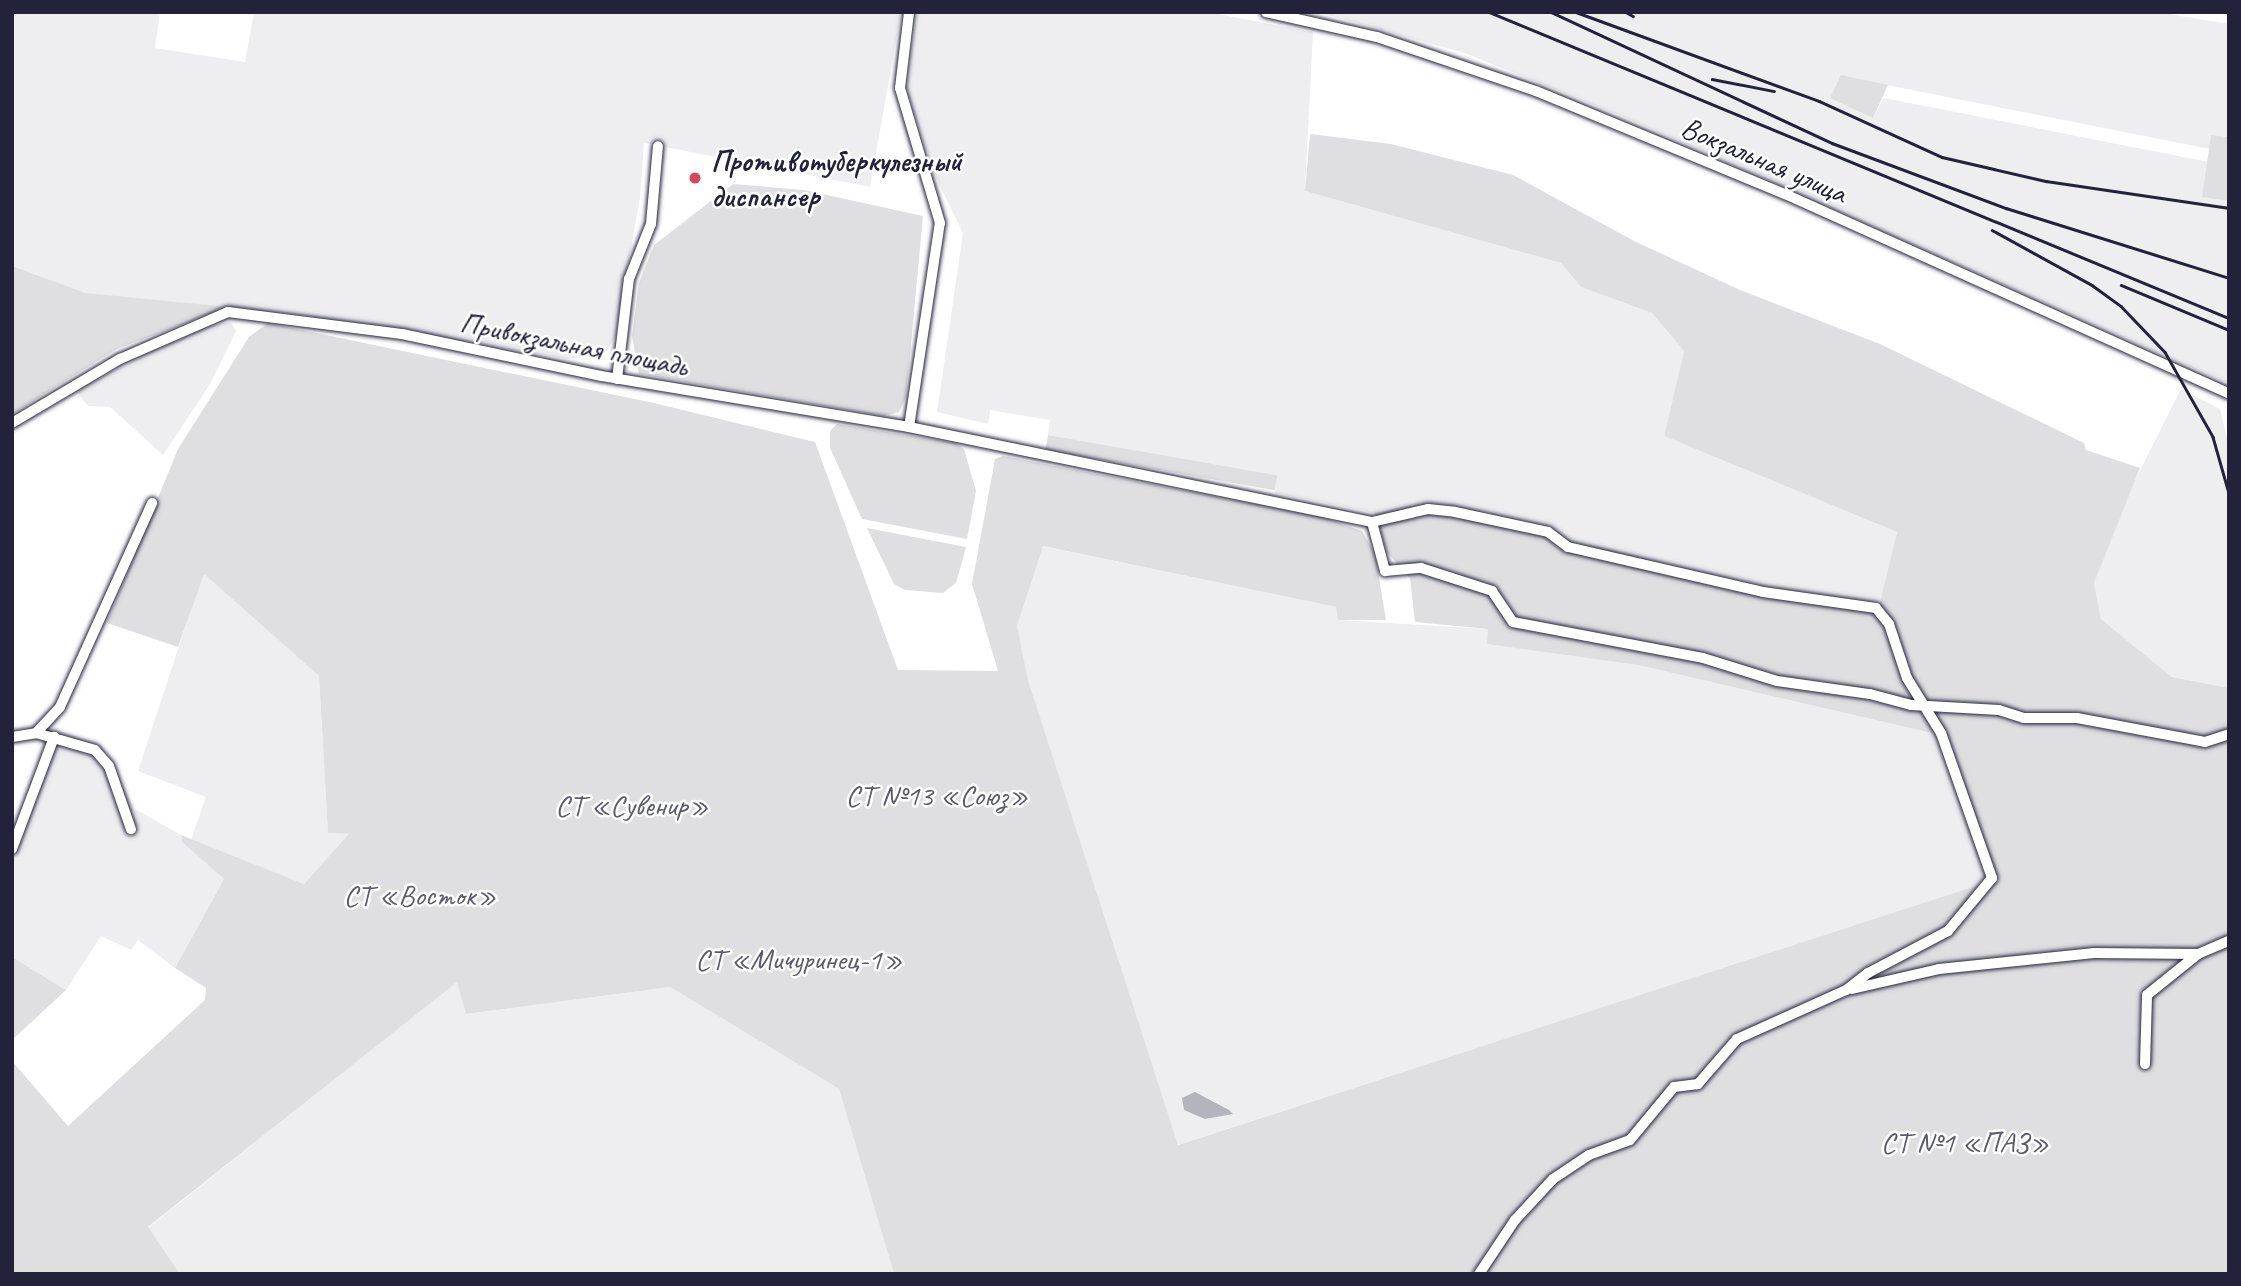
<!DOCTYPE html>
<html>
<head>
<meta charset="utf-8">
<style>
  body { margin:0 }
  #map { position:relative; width:2241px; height:1286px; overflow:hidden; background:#fff; font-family:Caveat,sans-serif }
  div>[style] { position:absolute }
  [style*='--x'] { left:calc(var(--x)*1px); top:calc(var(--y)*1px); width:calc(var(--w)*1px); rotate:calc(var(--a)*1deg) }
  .built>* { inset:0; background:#eeeef1 }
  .green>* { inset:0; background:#dfdfe2; transform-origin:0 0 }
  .water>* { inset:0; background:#b4b4bc }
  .roads { filter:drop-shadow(0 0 2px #22223b) drop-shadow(0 0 2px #22223b) }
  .minor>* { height:10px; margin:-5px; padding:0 5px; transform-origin:5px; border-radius:5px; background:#fff }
  .rail>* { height:2.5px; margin:-1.25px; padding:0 1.25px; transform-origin:1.25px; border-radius:1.25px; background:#22223b }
  .dots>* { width:19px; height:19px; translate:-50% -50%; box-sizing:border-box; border:4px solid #fff; border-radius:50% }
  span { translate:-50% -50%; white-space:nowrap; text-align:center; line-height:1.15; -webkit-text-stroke:5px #fff; paint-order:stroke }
  .street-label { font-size:30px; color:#22223b }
  .poi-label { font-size:30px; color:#22223b; font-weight:700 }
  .left { translate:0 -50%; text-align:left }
  .park-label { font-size:30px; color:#5b5b6d }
  .frame { position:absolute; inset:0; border:14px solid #22223b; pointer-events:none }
</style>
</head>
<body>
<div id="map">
  <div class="built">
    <div style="clip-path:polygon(12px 12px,160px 12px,155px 48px,245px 62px,254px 12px,901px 12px,870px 187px,644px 143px,640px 198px,615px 338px,604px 355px,566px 359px,416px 333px,86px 293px,12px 266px)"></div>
    <div style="clip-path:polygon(917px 12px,1207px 12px,1313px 32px,1305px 191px,1561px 263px,1581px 287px,1652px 313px,1684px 351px,1664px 436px,1897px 532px,1879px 606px,1766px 589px,1406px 506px,1375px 513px,1275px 493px,1277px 477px,1048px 435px,1050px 420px,990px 410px,988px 424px,937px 412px,963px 233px,935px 176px,907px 89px)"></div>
    <div style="clip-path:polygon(1317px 12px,2157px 12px,2229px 24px,2229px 137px,2211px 135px,2210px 149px,1841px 76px,1873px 118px,1884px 98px,2209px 162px,2202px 197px,2229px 201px,2229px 384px,1636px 122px,1465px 53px)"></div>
    <div style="clip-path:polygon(231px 322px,236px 331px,210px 384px,163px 455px,110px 407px,88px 406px,76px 391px,194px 329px)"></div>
    <div style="clip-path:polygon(2181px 389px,2220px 409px,2229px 446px,2229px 688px,2172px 677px,2101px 619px,2094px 583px,2121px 508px)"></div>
    <div style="clip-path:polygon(1042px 546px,1336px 607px,1339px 620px,1489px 629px,1488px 644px,1638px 665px,1936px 734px,1986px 876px,1982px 885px,1177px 1145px,1028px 680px,1017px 626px)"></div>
    <div style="clip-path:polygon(203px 573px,319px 676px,328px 833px,350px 834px,304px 884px,191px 840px,206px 797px,138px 771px)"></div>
    <div style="clip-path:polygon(60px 731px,101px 745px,135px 809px,181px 835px,182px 842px,224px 879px,175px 968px,138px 940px,131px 950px,101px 936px,66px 990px,12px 957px,12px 858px)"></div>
    <div style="clip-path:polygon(457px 981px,466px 1014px,670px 987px,839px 1089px,894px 1274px,180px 1274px,148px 1228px)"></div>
  </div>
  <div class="green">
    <div style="clip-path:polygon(1841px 75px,1888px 85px,1873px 118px,1830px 98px)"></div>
    <div style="clip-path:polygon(1310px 134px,1391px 144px,1513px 175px,1634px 241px,1740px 290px,1880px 344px,2084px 443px,2086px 450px,2140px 468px,2094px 583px,2101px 619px,2172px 677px,2229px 688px,2229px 1274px,894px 1274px,839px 1089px,670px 987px,466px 1014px,457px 982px,148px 1227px,180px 1274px,12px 1274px,12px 1061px,68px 1126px,205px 1000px,206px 988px,175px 968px,224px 879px,182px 842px,181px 835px,304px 884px,349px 834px,328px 833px,319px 676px,204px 574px,178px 647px,107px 623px,178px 449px,249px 337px,268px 323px,654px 403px,815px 442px,898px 670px,998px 671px,972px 584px,995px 459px,1003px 456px,1323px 517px,1362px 531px,1375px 554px,1386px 620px,1338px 620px,1336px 607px,1043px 546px,1017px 626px,1028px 680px,1178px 1145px,1982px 884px,1986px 876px,1936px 734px,1638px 665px,1487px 644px,1488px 629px,1415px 622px,1410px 578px,1386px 551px,1375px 513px,1406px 506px,1459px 509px,1569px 544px,1597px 546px,1766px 589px,1879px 606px,1897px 532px,1664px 436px,1684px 351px,1652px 313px,1581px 287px,1561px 263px,1305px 191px)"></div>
    <div style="clip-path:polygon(2211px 135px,2229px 137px,2229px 201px,2202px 197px)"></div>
    <div style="clip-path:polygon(733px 184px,804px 190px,923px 216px,906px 397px,899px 412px,884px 416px,639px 374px,632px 336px,639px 283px,654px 245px)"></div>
    <div style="clip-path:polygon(12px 266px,86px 293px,228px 307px,117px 349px,12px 414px)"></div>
    <div style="clip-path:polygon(837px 424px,956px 443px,964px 449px,976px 491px,967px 539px,862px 519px,830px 448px,830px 431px)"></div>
    <div style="left:1048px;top:435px;width:233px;height:15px;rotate:10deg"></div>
    <div style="clip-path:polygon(867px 528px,966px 547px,956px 583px,943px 593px,905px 590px,894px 584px)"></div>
    <div style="clip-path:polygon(12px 957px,66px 990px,12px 1040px)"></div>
  </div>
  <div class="water">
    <div style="clip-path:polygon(1195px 1092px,1229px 1110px,1233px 1114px,1205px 1119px,1184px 1110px,1182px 1098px)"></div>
  </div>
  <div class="roads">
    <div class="minor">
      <div style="--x:1266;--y:12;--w:114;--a:12.7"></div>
      <div style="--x:1377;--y:37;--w:168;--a:18.8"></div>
      <div style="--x:1536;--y:91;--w:269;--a:22.5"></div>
      <div style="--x:1785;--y:194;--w:487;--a:24.2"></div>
      <div style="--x:617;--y:379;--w:101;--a:-83.2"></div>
      <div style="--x:629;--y:279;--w:59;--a:-68.2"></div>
      <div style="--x:651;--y:224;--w:78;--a:-84.9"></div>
      <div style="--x:12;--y:423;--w:126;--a:-30.7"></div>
      <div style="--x:120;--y:359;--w:118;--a:-23.5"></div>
      <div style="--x:228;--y:312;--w:175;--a:7.2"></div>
      <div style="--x:402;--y:334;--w:203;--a:11.9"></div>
      <div style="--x:601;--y:376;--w:312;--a:9.4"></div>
      <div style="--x:909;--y:427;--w:473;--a:11.6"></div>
      <div style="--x:1372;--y:522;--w:57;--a:-13.1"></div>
      <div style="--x:1428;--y:509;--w:27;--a:6"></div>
      <div style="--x:1455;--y:512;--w:95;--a:12.1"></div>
      <div style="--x:1548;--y:532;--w:25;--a:37"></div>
      <div style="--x:1568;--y:547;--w:200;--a:13"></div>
      <div style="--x:1763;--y:592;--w:114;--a:8.1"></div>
      <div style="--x:1876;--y:608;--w:21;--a:51"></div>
      <div style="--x:1889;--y:624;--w:57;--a:71.6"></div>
      <div style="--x:1907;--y:678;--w:65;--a:58.3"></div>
      <div style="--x:1941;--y:733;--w:154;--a:70.6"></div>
      <div style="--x:1992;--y:878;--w:69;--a:129.7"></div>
      <div style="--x:1948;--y:931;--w:90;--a:152.3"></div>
      <div style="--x:1868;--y:973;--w:28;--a:142"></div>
      <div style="--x:1846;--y:990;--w:120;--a:155.8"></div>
      <div style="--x:1737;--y:1039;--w:60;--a:130.9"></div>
      <div style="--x:1698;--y:1084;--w:24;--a:173"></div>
      <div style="--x:1674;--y:1087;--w:69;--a:129.7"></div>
      <div style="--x:1630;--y:1140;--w:44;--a:159.9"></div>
      <div style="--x:1589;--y:1155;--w:43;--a:146.3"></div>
      <div style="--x:1553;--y:1179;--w:56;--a:132.8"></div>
      <div style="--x:1515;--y:1220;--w:65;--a:123.7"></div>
      <div style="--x:909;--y:427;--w:206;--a:-81.4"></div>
      <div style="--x:940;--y:223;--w:141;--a:-106.5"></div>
      <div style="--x:900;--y:88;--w:77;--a:-83.2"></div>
      <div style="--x:1372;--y:522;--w:51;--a:75.1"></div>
      <div style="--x:1385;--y:571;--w:36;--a:-5"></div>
      <div style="--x:1421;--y:568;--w:75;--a:17.9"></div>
      <div style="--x:1492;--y:591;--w:37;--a:56"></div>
      <div style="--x:1513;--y:622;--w:193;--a:10.7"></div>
      <div style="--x:1703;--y:658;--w:77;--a:17.3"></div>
      <div style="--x:1777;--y:681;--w:94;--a:8"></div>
      <div style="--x:1870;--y:694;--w:42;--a:15"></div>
      <div style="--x:1911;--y:705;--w:88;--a:3.3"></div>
      <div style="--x:1999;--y:710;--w:26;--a:18"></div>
      <div style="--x:2024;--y:718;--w:53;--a:0"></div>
      <div style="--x:2077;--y:718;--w:130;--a:10.6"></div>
      <div style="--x:2205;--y:742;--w:25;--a:-18"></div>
      <div style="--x:36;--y:733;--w:35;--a:-47"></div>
      <div style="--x:60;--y:707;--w:224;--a:-65.7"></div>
      <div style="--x:12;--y:737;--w:24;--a:-9"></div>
      <div style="--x:36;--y:733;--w:61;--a:16.1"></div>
      <div style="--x:95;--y:750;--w:21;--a:49"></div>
      <div style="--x:109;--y:766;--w:67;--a:70.8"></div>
      <div style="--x:12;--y:849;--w:120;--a:-69.4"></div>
      <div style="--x:1852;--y:989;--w:89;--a:-12.9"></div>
      <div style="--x:1939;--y:969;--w:156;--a:-5.9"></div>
      <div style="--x:2094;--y:953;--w:104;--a:0.6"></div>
      <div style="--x:2145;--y:1064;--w:69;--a:-88.3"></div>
      <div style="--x:2147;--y:995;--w:65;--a:-38.8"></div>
      <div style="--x:2198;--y:954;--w:34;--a:-23"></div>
    </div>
  </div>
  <div class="rail">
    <div style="--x:1489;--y:12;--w:801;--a:22.47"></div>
    <div style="--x:1551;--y:12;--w:310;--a:25"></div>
    <div style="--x:1832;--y:143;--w:186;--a:20.5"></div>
    <div style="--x:2006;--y:208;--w:234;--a:17.4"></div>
    <div style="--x:1576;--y:12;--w:259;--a:20.1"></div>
    <div style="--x:1819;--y:101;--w:135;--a:24.5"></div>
    <div style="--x:1942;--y:157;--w:107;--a:13"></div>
    <div style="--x:2046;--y:181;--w:185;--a:8.4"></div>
    <div style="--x:1626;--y:12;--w:8;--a:30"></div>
    <div style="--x:1712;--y:79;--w:63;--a:11"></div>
    <div style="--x:1992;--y:230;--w:114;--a:28.8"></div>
    <div style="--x:2092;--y:285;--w:36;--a:36"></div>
    <div style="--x:2121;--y:306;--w:64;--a:46.3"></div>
    <div style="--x:2165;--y:352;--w:98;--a:60.5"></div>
    <div style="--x:2213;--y:437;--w:58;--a:74.1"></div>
    <div style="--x:2121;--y:285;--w:117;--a:22.6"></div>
  </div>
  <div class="dots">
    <div style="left:695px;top:178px;background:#d1495b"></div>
  </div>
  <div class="street-label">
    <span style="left:1764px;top:160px;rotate:23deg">Вокзальная улица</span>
    <span style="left:574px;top:344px;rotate:11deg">Привокзальная площадь</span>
  </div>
  <div class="poi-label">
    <span class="left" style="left:711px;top:178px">Противотуберкулезный<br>диспансер</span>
  </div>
  <div class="park-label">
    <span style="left:937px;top:795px">СТ №13 «Союз»</span>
    <span style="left:632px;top:805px">СТ «Сувенир»</span>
    <span style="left:420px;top:895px">СТ «Восток»</span>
    <span style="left:799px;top:959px">СТ «Мичуринец-1»</span>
    <span style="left:1965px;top:1142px">СТ №1 «ПАЗ»</span>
  </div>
  <div class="frame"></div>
</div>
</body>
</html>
